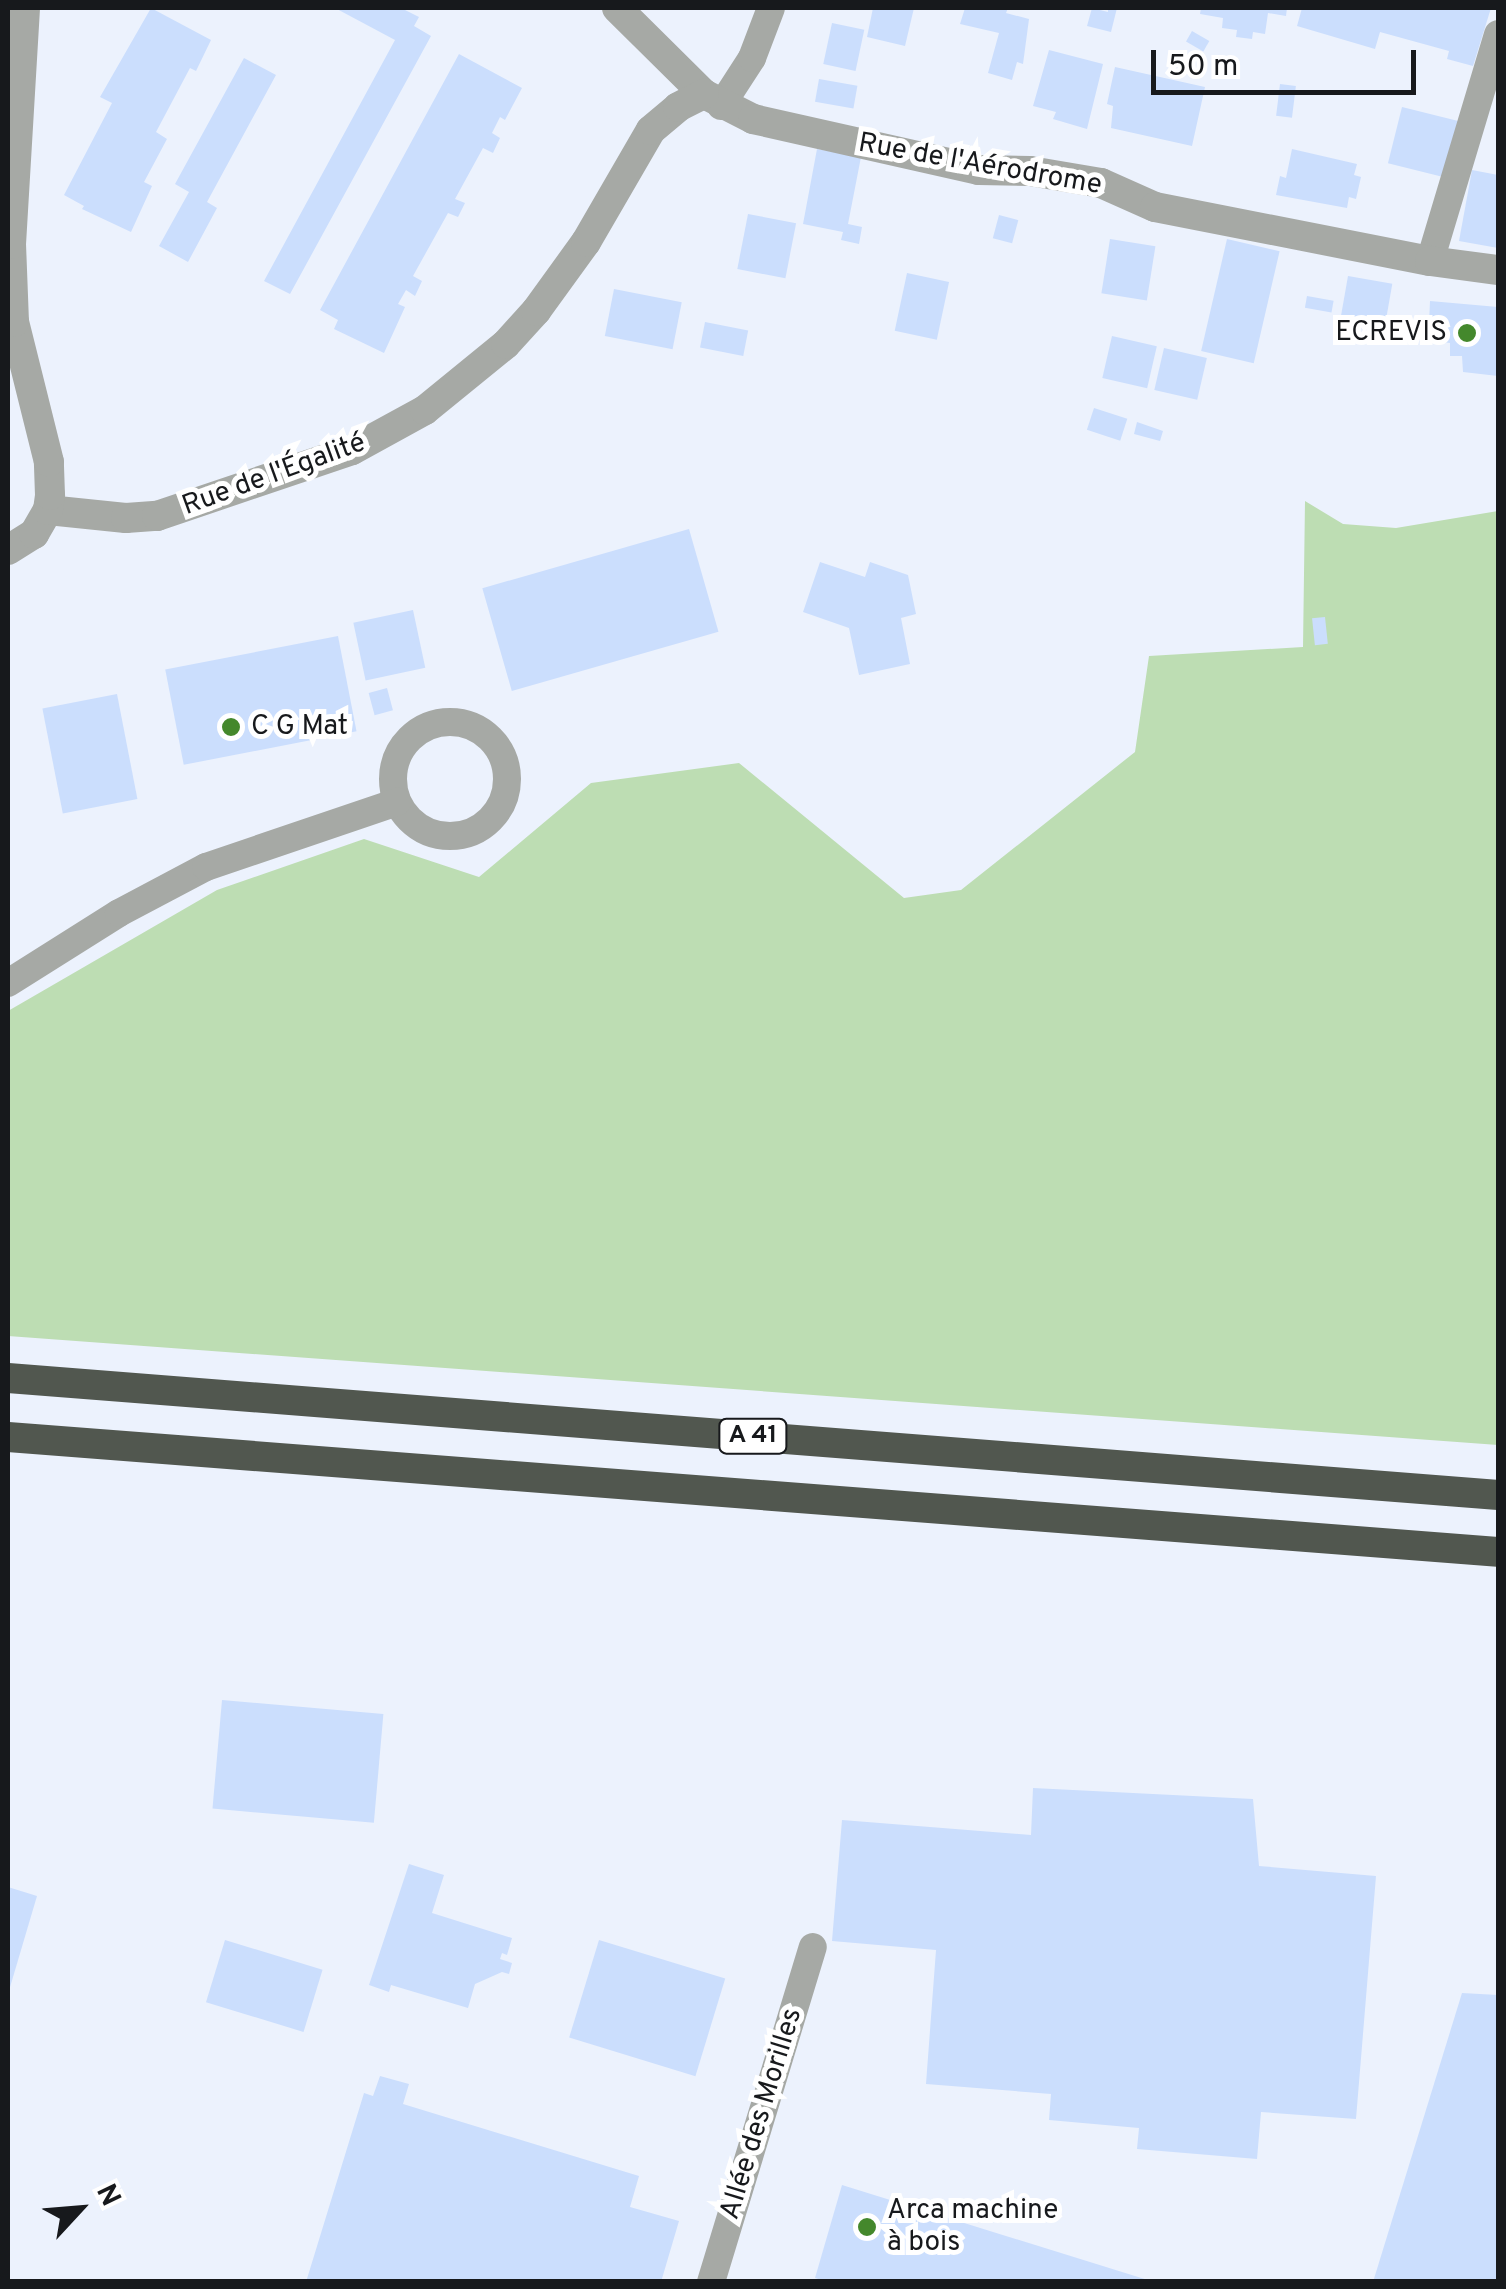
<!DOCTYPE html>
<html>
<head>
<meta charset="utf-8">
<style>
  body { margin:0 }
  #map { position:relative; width:1506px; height:2289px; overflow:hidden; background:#ecf2fd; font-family:Overpass,sans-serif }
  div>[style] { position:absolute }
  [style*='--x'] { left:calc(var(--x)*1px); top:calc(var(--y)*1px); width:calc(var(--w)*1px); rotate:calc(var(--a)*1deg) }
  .green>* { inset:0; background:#bdddb3 }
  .building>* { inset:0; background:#cbdefd; transform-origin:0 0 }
  .minor>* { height:28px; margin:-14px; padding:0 14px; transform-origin:14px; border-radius:14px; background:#a6a9a5 }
  .minor>.ring { margin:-14px; padding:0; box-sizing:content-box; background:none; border:28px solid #a6a9a5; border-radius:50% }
  .tertiary>* { height:30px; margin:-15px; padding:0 15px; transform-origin:15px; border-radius:15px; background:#a6a9a5 }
  .motorway>* { height:30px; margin:-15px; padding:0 15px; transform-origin:15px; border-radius:15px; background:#51574f }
  .dots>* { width:28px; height:28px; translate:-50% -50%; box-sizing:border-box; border:5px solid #fff; border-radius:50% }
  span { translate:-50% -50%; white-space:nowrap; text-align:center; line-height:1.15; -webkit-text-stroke:10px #fff; paint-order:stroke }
  .shield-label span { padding:2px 8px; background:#fff; border:2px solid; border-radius:8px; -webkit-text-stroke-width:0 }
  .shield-label { font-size:25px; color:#17191c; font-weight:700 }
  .street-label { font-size:28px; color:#17191c }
  .poi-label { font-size:28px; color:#17191c }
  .right { translate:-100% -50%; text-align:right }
  .left { translate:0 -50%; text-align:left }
  .frame { position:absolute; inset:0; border:10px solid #17191c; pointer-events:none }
  .north { position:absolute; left:30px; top:2159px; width:100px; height:100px; -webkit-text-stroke:8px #fff; paint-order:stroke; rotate:64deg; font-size:28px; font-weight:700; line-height:40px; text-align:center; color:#17191c }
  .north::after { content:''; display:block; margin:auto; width:35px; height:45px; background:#17191c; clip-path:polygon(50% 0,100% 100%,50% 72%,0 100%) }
  .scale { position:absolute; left:1151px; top:50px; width:265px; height:45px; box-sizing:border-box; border:5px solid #17191c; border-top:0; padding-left:12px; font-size:30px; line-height:35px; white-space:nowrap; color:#17191c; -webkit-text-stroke:8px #fff; paint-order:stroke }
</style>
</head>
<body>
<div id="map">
  <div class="green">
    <div style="clip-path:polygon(1305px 501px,1343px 524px,1396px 528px,1498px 511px,1498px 1445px,8px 1336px,8px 1011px,217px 890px,364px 839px,479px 877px,591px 783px,739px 763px,904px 898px,961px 890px,1135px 752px,1149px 656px,1303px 647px)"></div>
  </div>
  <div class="building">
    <div style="clip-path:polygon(151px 8px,211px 40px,196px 71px,190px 68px,156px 132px,167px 139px,144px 182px,152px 186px,131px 232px,82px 209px,84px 206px,64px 195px,112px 103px,100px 97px)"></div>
    <div style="clip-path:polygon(335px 8px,401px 8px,419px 17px,414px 26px,431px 36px,290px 294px,264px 281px,395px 40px)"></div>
    <div style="clip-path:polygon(873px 8px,914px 8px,905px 46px,867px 37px)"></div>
    <div style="clip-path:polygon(965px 8px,1008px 8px,1006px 13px,1029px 19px,1023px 64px,1017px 62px,1012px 80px,988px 73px,999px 33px,960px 24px)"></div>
    <div style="clip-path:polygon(1092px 8px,1108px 12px,1108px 8px,1117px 8px,1111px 32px,1087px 26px)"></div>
    <div style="clip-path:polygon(1201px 8px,1287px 8px,1286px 16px,1268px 13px,1265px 34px,1253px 32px,1252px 39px,1236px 37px,1237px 30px,1222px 28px,1223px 18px,1200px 14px)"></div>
    <div style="clip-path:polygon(1302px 8px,1491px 8px,1473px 66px,1447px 59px,1449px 51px,1380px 32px,1375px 49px,1297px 26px)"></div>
    <div style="left:832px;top:23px;width:33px;height:42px;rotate:12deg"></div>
    <div style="left:1192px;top:31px;width:20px;height:12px;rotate:30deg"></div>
    <div style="clip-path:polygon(1049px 50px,1103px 64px,1087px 129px,1053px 119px,1056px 112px,1033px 106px)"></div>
    <div style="clip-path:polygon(459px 54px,522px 88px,505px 120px,500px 117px,492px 133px,500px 138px,493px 153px,483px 148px,455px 199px,465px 203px,458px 217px,448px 213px,413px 276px,422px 281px,415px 296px,406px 290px,398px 304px,405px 307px,384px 353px,334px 329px,338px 320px,320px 310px)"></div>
    <div style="clip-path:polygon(244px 58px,276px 75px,207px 202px,217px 208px,188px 262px,159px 246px,189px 192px,175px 184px)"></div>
    <div style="clip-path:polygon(1115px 67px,1205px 87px,1192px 146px,1111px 128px,1113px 106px,1107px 104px)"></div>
    <div style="left:819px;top:79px;width:39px;height:23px;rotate:10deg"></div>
    <div style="left:1280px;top:84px;width:16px;height:32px;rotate:7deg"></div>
    <div style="left:1402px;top:107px;width:59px;height:58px;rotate:14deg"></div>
    <div style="clip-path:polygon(817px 149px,861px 157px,848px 224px,862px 227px,859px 244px,841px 240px,843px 232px,803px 224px)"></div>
    <div style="clip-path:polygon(1292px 149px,1357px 164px,1354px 175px,1361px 177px,1356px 199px,1349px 197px,1347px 208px,1276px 195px,1280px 176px,1286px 178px)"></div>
    <div style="clip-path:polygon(1472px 170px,1498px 175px,1498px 248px,1459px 241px)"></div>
    <div style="left:748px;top:214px;width:49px;height:56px;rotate:11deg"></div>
    <div style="left:999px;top:215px;width:20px;height:24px;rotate:15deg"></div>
    <div style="left:1110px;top:239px;width:46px;height:55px;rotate:9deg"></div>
    <div style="left:1227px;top:239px;width:54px;height:115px;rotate:13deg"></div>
    <div style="left:907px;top:273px;width:43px;height:59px;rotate:12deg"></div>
    <div style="left:1348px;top:276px;width:45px;height:41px;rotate:10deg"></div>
    <div style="left:614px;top:289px;width:69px;height:48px;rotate:11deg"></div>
    <div style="left:1307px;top:296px;width:27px;height:12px;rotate:10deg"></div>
    <div style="clip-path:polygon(1430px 301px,1498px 307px,1498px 376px,1463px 372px,1462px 356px,1450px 356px,1450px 343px,1443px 342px,1429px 324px)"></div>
    <div style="left:705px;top:322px;width:44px;height:26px;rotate:11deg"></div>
    <div style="left:1112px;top:336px;width:46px;height:43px;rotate:13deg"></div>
    <div style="left:1164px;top:348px;width:44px;height:43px;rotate:13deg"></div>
    <div style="left:1094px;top:408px;width:35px;height:23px;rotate:18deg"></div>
    <div style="clip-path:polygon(1137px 422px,1163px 431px,1160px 441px,1134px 434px)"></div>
    <div style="left:689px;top:529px;width:107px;height:215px;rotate:74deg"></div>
    <div style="clip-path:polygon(820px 562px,865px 577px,870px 562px,908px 575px,916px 614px,901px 618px,910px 664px,859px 675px,849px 628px,803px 612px)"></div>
    <div style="left:413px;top:610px;width:59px;height:61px;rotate:78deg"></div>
    <div style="left:1325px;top:617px;width:27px;height:13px;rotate:84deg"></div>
    <div style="left:338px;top:636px;width:97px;height:176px;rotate:79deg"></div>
    <div style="left:387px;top:688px;width:23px;height:19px;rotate:75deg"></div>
    <div style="left:117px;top:694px;width:107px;height:76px;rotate:79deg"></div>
    <div style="left:222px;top:1700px;width:162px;height:109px;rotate:5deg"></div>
    <div style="clip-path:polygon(1033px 1788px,1253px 1799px,1259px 1866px,1376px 1876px,1356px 2119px,1261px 2112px,1257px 2159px,1137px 2149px,1139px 2128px,1049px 2120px,1051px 2094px,926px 2084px,936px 1950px,832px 1941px,842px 1820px,1031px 1835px)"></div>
    <div style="clip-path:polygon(409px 1864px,444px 1875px,432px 1913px,512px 1938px,507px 1955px,502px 1953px,500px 1959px,512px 1963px,509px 1974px,502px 1972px,475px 1984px,468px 2008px,391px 1985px,389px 1992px,369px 1985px)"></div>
    <div style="clip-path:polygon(8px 1887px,37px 1896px,8px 1994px)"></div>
    <div style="left:225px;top:1940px;width:102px;height:65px;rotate:17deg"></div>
    <div style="left:599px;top:1940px;width:132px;height:102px;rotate:17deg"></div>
    <div style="clip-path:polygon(1462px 1993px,1498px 1995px,1498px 2282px,1373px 2282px)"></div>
    <div style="clip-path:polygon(380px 2076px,409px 2084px,403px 2104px,639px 2176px,630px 2207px,679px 2221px,661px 2282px,306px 2282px,364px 2093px,373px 2096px)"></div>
    <div style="clip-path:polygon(842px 2185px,1151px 2281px,1151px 2282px,828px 2282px,815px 2278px)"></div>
  </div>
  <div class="minor">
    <div style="--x:721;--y:106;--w:57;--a:-57.1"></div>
    <div style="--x:752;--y:58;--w:53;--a:-69.2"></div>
    <div style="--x:1430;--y:261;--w:237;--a:-73.3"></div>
    <div class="ring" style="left:393px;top:722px;width:86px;height:86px"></div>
    <div style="--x:8;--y:983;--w:131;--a:-32.2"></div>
    <div style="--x:119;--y:913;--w:98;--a:-27.9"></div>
    <div style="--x:206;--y:867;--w:202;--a:-18.8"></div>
    <div style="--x:711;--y:2282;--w:350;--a:-73.1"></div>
  </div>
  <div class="tertiary">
    <div style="--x:617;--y:8;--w:122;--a:44.7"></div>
    <div style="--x:704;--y:94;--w:55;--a:27"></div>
    <div style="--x:753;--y:119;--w:232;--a:12.7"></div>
    <div style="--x:979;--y:170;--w:51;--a:1.1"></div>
    <div style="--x:1030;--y:171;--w:72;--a:9.6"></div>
    <div style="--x:1101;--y:183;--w:59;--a:24"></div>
    <div style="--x:1155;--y:207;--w:280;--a:11.1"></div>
    <div style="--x:1430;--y:261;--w:69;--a:7.5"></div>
    <div style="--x:48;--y:510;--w:78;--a:5.9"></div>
    <div style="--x:126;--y:518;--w:31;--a:-4"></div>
    <div style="--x:157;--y:516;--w:206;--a:-18.7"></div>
    <div style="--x:352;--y:450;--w:83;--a:-28.7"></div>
    <div style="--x:425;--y:410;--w:104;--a:-39.2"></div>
    <div style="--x:506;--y:344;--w:45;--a:-47.7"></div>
    <div style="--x:536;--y:311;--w:85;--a:-54.1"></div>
    <div style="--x:586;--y:242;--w:129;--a:-59.9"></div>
    <div style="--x:651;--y:130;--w:35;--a:-40"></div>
    <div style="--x:678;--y:107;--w:29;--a:-27"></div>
    <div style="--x:8;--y:550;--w:31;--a:-32"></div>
    <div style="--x:34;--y:534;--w:28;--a:-60"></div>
    <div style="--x:48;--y:510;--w:15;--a:-82"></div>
    <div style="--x:50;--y:495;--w:33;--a:-92"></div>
    <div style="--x:49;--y:462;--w:144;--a:-104"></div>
    <div style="--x:14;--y:322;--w:78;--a:-92.2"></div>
    <div style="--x:11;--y:244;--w:236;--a:-86.6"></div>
  </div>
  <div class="motorway">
    <div style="--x:8;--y:1378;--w:1495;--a:4.49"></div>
    <div style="--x:8;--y:1437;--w:1494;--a:4.41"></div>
  </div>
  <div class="dots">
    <div style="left:1467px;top:333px;background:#44882c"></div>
    <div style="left:231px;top:727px;background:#44882c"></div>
    <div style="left:867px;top:2227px;background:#44882c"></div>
  </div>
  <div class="shield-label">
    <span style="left:753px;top:1436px">A 41</span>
  </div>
  <div class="street-label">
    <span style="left:980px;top:165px;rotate:10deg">Rue de l'Aérodrome</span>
    <span style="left:274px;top:475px;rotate:-20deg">Rue de l'Égalité</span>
    <span style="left:762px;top:2114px;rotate:-73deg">Allée des Morilles</span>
  </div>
  <div class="poi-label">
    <span class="right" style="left:1447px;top:333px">ECREVIS</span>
    <span class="left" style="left:251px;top:727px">C G Mat</span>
    <span class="left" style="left:887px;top:2227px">Arca machine<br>à bois</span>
  </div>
  <div class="frame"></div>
  <div class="north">N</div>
  <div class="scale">50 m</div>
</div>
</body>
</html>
